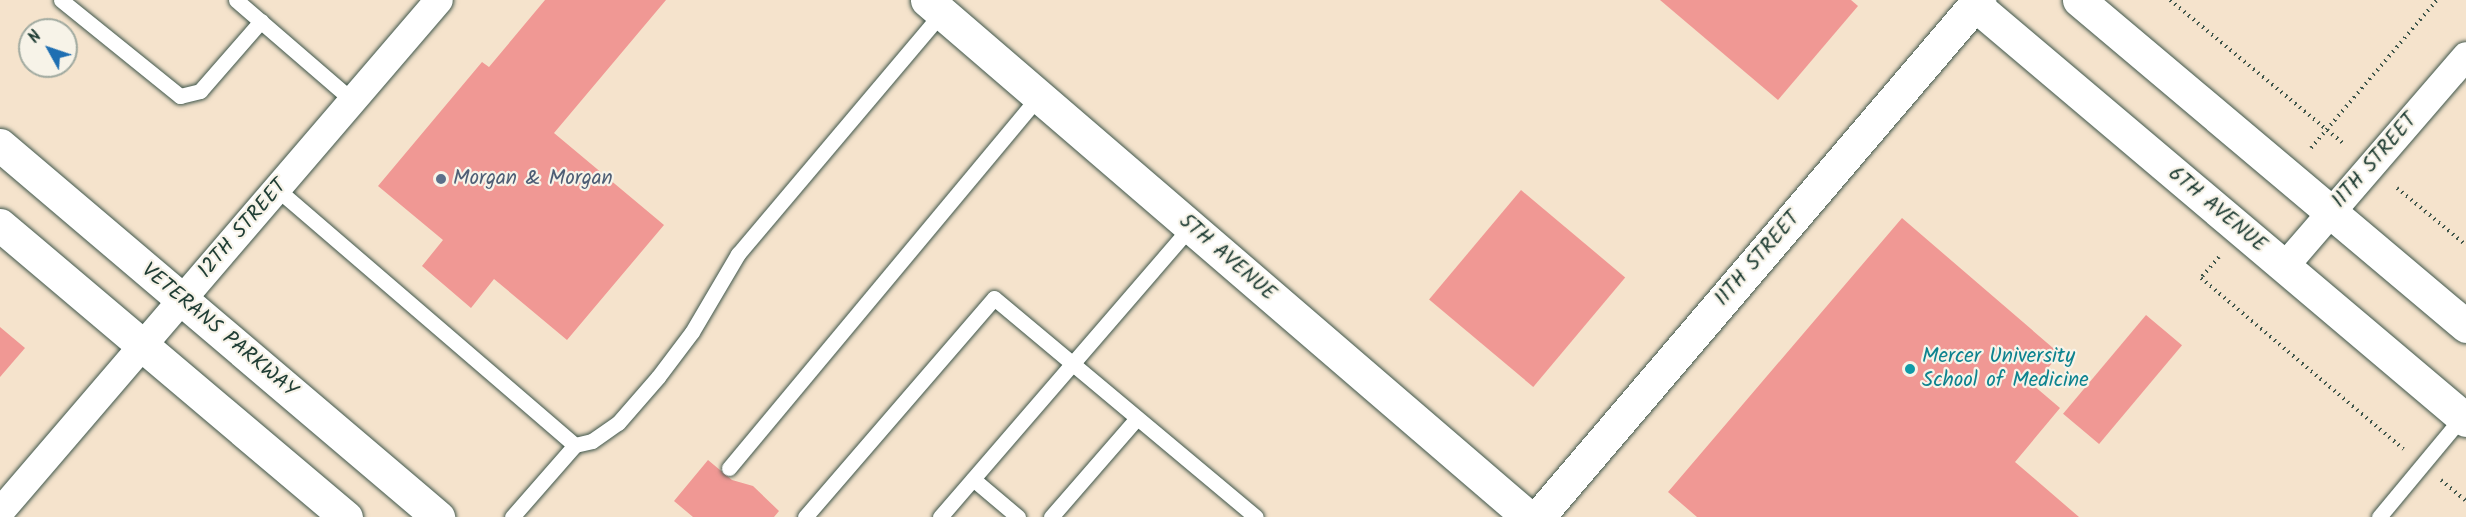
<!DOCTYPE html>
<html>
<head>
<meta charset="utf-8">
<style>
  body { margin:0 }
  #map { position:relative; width:2466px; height:517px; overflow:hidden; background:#f5e3cc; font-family:Kalam,sans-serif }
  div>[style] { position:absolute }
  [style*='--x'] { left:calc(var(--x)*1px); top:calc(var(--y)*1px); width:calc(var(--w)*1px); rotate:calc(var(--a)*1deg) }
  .building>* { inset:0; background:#f09894; transform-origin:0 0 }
  .path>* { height:4px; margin-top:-2px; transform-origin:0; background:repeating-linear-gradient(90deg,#3f564b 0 1.5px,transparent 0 6px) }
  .roads { filter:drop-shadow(0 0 2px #3f564b) drop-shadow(0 0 2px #3f564b) }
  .service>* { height:15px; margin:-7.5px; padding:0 7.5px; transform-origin:7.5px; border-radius:7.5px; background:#fff }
  .minor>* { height:28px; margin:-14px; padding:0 14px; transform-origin:14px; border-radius:14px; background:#fff }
  .tertiary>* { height:33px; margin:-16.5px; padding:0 16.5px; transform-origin:16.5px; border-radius:16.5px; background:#fff }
  .secondary>* { height:33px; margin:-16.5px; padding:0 16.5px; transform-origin:16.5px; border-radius:16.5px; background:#fff }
  .primary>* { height:33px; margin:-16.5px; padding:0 16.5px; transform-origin:16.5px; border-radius:16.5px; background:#fff }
  .dots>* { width:16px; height:16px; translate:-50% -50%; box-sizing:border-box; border:3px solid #f7f3e8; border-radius:50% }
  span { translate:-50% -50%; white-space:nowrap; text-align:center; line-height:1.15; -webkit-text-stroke:4.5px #f7f3e8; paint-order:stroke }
  .street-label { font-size:21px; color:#1f3d34 }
  .service-label { font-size:21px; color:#4e5e75 }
  .left { translate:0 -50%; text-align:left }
  .culture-label { font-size:21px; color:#0d838f }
  .north { position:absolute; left:18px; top:18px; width:60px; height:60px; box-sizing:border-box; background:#f7f3e8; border:2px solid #a1aaa0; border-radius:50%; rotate:310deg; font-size:16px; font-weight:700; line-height:24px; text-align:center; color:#1f3d34 }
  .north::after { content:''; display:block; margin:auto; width:21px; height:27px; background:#1f6fb2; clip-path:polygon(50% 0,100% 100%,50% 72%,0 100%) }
</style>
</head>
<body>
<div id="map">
  <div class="building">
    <div style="clip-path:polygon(545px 0,666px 0,554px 133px,664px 225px,567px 340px,494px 279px,471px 308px,422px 266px,443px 240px,378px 186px,482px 62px,489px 67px)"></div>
    <div style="clip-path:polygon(1660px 0,1851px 0,1858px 6px,1778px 100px)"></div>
    <div style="left:1521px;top:190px;width:136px;height:143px;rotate:40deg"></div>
    <div style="clip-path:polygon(1902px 218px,2060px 354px,2033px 385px,2060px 408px,2015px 462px,2079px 517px,1697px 517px,1668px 492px)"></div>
    <div style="left:2146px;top:315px;width:47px;height:129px;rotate:40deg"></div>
    <div style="clip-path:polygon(0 327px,25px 348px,0 377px)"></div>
    <div style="clip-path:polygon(708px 460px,732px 480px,753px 486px,779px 511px,774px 517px,693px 517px,674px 501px)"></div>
  </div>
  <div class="path">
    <div style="--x:2170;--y:0;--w:227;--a:39.6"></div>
    <div style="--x:2311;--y:148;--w:194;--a:-49.6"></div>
    <div style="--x:2397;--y:188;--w:89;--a:39.6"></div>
    <div style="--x:2219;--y:257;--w:28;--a:131"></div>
    <div style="--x:2201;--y:278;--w:265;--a:40.2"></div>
    <div style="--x:2441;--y:480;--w:33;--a:40"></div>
  </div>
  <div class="roads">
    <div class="service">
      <div style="--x:61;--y:0;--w:153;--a:38.9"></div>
      <div style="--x:180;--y:96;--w:21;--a:-14"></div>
      <div style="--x:200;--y:91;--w:93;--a:-48.9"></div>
      <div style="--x:236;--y:0;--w:155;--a:40.8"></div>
      <div style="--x:277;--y:189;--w:393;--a:40.7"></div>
      <div style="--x:729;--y:468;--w:484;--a:-50.2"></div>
      <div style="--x:973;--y:479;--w:59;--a:40.2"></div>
      <div style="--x:512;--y:517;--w:96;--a:-48.8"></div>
      <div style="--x:575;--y:445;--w:17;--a:-13"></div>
      <div style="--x:592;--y:441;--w:32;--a:-35"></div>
      <div style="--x:618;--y:423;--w:61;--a:-49"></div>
      <div style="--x:658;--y:377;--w:56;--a:-52.9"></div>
      <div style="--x:692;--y:332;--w:91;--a:-59.5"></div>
      <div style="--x:738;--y:254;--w:316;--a:-49.8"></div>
      <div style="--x:805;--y:517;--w:289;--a:-49.2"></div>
      <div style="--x:994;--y:298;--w:341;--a:39.9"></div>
      <div style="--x:940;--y:517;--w:383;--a:-49.2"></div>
      <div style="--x:1051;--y:517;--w:131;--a:-49"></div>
      <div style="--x:2379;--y:517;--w:130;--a:-50.3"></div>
    </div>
    <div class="minor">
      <div style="--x:2285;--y:266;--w:277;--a:-49.2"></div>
      <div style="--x:0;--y:512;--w:674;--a:-49.39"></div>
    </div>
    <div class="tertiary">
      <div style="--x:927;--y:0;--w:793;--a:40.7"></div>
    </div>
    <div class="secondary">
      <div style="--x:2079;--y:0;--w:506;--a:40.11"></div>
      <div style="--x:1975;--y:5;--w:643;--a:40.2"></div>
      <div style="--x:1538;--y:517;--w:680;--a:-49.54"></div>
    </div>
    <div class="primary">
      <div style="--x:0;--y:145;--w:575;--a:40.34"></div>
      <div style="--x:0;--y:225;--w:453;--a:40.2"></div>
    </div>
  </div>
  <div class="dots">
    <div style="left:441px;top:179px;background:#5c6f8a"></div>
    <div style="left:1910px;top:369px;background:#0f9aa8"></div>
  </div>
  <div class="street-label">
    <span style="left:2375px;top:161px;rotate:-49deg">11TH STREET</span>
    <span style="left:2217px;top:210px;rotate:40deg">6TH AVENUE</span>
    <span style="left:243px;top:229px;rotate:-49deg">12TH STREET</span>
    <span style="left:1227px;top:258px;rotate:41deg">5TH AVENUE</span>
    <span style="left:1758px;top:259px;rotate:-49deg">11TH STREET</span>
    <span style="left:219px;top:331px;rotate:40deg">VETERANS PARKWAY</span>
  </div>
  <div class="service-label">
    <span class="left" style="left:453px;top:179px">Morgan &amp; Morgan</span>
  </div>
  <div class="culture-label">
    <span class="left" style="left:1922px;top:369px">Mercer University<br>School of Medicine</span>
  </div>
  <div class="north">N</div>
</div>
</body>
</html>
